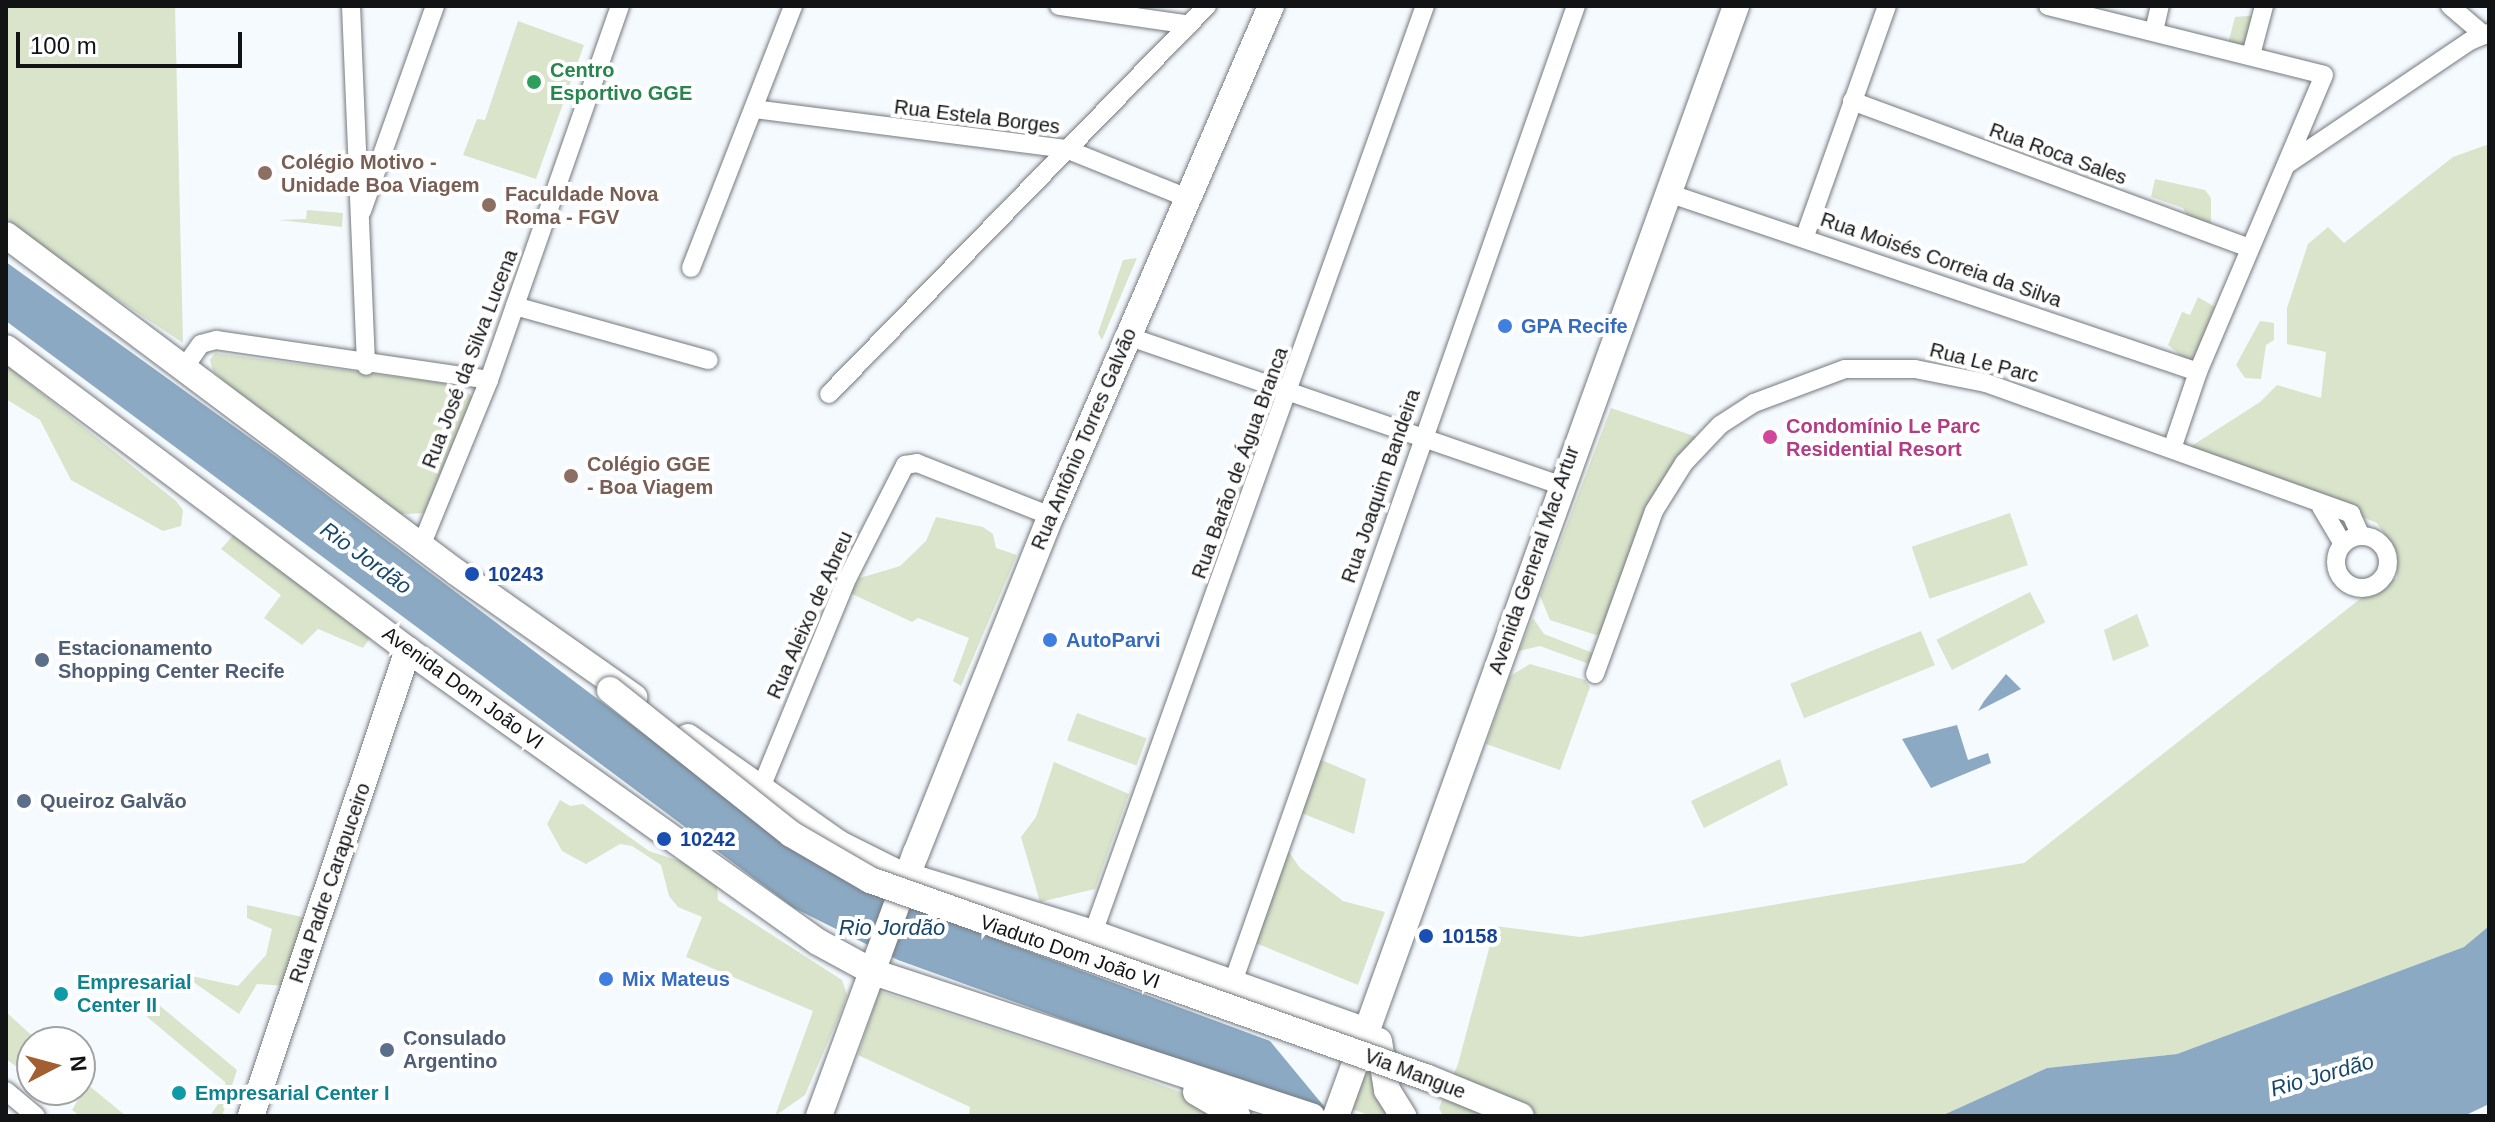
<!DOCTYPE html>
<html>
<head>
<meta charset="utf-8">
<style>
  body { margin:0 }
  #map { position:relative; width:2495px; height:1122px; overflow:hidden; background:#f5faff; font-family:Arial,sans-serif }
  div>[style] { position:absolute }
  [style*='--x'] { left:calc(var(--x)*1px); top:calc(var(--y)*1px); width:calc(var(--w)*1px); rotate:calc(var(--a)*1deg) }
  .green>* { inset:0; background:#d9e4cb; transform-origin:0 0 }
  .water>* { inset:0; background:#8ba9c3 }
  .roads { filter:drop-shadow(0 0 2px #75797d) drop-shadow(0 0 2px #75797d) }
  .street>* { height:18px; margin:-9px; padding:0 9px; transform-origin:9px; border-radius:9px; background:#fff }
  .street>.ring { margin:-9px; padding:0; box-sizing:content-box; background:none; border:18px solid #fff; border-radius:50% }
  .secondary>* { height:26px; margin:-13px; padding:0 13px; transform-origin:13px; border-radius:13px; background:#fff }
  .bridges { filter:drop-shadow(0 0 2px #75797d) drop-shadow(0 0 2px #75797d) }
  .secondary-bridge>* { height:26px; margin:-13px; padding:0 13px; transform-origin:13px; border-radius:13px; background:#fff }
  .dots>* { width:22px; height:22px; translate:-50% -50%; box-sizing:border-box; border:4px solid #fff; border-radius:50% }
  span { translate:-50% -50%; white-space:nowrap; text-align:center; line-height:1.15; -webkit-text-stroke:8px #fff; paint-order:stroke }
  .leisure-label { font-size:20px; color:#27864d; font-weight:700 }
  .left { translate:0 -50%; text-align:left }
  .street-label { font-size:20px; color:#111314 }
  .education-label { font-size:20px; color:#785e54; font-weight:700 }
  .shop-label { font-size:20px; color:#366cbe; font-weight:700 }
  .hotel-label { font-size:20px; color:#b23c85; font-weight:700 }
  .transit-label { font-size:20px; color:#164399; font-weight:700 }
  .service-label { font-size:20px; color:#4e5e75; font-weight:700 }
  .culture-label { font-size:20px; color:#0d838f; font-weight:700 }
  .water-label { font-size:22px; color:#17476c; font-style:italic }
  .frame { position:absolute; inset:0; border:8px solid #111314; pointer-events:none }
  .north { position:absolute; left:16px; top:1026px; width:80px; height:80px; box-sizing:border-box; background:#fff; border:2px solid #a0a1a1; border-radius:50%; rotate:84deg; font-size:22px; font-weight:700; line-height:32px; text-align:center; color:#111314 }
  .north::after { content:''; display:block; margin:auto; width:28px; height:36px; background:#a35f31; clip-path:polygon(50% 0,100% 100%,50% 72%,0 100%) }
  .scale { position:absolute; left:16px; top:32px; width:226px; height:36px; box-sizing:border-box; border:4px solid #111314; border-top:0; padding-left:10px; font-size:24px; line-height:28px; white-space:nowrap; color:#111314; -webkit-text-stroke:6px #fff; paint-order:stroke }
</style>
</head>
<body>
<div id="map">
  <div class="green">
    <div style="clip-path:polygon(6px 6px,175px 6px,183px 343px,79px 274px,6px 218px)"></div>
    <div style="clip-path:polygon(2257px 15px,2250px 50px,2228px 44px,2235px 17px)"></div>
    <div style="clip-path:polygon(518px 21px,584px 45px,536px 179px,463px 155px,477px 119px,485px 120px)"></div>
    <div style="clip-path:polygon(2489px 144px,2489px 926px,2464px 947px,2177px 1054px,2047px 1068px,1941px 1116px,1443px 1116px,1439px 1108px,1458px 1064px,1495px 926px,1580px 937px,2024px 863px,2360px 599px,2397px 578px,2397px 554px,2377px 523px,2190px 447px,2260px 402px,2277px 385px,2321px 398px,2326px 352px,2287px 344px,2287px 308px,2308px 244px,2328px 227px,2344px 243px,2453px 157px)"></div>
    <div style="clip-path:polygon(2155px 179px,2205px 190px,2211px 198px,2211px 227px,2188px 218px,2183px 208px,2151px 197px)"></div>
    <div style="clip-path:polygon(307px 210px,343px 213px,342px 227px,279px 220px,306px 219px)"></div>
    <div style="clip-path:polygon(1137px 258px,1102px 340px,1098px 333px,1123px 260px)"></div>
    <div style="clip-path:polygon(2198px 297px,2215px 307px,2192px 365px,2168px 345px,2182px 312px,2190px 315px)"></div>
    <div style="clip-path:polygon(2260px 321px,2274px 323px,2274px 340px,2266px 345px,2261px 379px,2245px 378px,2236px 365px)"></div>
    <div style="clip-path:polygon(215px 353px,458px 385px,473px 397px,424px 513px,393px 515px,279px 429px,213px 371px,210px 360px)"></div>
    <div style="clip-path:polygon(6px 365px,176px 501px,183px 510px,181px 526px,163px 531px,71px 480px,40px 420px,6px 399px)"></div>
    <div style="clip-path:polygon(1611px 408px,1697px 437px,1653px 497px,1601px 633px,1596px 635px,1550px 620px,1540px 596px)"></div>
    <div style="left:2010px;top:513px;width:55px;height:104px;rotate:71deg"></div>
    <div style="clip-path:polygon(936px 517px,983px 527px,993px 534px,996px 548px,1017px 555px,961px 686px,953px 681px,969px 638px,918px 618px,912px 622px,850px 593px,860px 578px,900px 566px,926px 541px)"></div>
    <div style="clip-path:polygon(239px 529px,374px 632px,363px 648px,318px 629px,302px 645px,264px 618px,281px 595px,221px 549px)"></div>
    <div style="left:2030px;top:592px;width:34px;height:105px;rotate:63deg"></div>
    <div style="clip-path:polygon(2137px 614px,2149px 646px,2113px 661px,2104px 630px)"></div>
    <div style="clip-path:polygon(1533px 618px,1544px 634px,1593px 653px,1589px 664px,1540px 646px,1519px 651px)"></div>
    <div style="left:1921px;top:631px;width:37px;height:141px;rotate:68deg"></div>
    <div style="clip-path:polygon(1530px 664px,1585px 680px,1590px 687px,1560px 770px,1486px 744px,1510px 676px)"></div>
    <div style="left:1077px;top:713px;width:74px;height:29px;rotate:20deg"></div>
    <div style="clip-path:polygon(1317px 758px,1366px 779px,1354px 834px,1299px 812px)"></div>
    <div style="clip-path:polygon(1780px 759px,1788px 785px,1704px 828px,1691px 801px)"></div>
    <div style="clip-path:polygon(1054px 762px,1129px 794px,1095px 889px,1040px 902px,1021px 837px,1036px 817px)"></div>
    <div style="clip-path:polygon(560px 800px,570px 806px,583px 804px,649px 851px,683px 862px,717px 887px,718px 900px,842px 980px,847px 995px,841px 1012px,805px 1095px,775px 1116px,813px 1011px,686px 957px,702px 917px,678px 907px,669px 896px,661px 865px,632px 846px,620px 844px,586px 864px,562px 851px,547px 824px)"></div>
    <div style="clip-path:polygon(1284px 845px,1300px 868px,1343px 901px,1385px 912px,1358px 985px,1253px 942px)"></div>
    <div style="clip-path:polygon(247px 905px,311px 919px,289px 986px,257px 984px,239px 1014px,182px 974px,238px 986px,266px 955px,272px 929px,247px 918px)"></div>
    <div style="clip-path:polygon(879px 991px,1117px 1069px,1219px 1106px,1227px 1116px,969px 1116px,970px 1107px,858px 1055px)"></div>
    <div style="clip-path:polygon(153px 1000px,237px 1070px,222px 1116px,210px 1116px,226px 1092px,225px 1082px,146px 1016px)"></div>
    <div style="clip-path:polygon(6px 1012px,39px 1042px,32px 1042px,29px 1076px,6px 1059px)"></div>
    <div style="clip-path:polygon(1359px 1061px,1372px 1064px,1396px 1116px,1371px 1116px,1344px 1106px)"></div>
    <div style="clip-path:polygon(87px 1084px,126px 1116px,80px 1116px,72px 1110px)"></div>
  </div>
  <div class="water">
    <div style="clip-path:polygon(6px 262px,278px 458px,798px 850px,918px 910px,1270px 1041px,1332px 1116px,898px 960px,794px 908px,6px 321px)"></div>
    <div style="clip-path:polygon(2006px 674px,2021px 689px,1978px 711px,1984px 701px)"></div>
    <div style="clip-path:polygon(1957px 725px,1968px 760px,1988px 753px,1991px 763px,1931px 788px,1902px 739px)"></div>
    <div style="clip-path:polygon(2489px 926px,2489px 1104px,2464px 1116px,1941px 1116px,2047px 1068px,2177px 1054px,2464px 947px)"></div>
  </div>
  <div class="roads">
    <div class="street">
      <div style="--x:351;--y:6;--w:360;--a:87.6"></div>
      <div style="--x:1059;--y:6;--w:126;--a:8.2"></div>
      <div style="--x:2048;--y:6;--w:284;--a:14"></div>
      <div style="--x:2324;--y:75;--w:323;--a:113"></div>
      <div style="--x:2198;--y:372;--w:78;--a:108.7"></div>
      <div style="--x:2450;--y:6;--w:45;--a:40.5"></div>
      <div style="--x:2154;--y:31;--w:26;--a:-77"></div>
      <div style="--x:2251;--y:55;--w:51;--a:-75.1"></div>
      <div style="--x:1852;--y:101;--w:423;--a:20.3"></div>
      <div style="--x:754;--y:109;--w:315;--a:7.3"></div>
      <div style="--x:1066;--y:149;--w:131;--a:22"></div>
      <div style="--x:2286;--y:165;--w:222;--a:-34"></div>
      <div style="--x:2470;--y:41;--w:21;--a:-23"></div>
      <div style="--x:1668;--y:193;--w:559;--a:18.66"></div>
      <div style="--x:362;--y:211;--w:218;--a:-70.4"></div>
      <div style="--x:1805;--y:236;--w:244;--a:-70.4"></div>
      <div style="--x:691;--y:268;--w:281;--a:-68.7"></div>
      <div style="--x:515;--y:306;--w:201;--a:15.6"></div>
      <div style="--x:1127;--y:336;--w:458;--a:19"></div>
      <div style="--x:184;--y:368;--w:29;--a:-55"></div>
      <div style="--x:201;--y:344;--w:16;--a:-15"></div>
      <div style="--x:216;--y:340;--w:276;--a:8.3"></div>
      <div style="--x:829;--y:394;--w:542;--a:-45.75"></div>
      <div style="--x:2321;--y:507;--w:43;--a:59.3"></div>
      <div class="ring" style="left:2336px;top:536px;width:34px;height:34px"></div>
      <div style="--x:421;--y:546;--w:179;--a:-67.7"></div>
      <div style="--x:489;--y:380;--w:396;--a:-70.7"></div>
      <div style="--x:1595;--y:674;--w:173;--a:-70.1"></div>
      <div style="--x:1654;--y:511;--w:57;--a:-58"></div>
      <div style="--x:1684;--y:463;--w:52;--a:-46.5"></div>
      <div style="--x:1720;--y:425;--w:40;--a:-32.9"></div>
      <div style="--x:1754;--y:403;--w:97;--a:-20.5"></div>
      <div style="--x:1845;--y:369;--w:70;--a:0"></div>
      <div style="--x:1915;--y:369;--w:72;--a:11.2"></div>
      <div style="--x:1986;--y:383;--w:388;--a:19.7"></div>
      <div style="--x:2351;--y:514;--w:24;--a:66"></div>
      <div style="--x:760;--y:790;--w:230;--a:-67.6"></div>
      <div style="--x:848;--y:577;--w:126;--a:-63"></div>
      <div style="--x:905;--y:465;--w:12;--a:-9"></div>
      <div style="--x:917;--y:463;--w:144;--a:21.6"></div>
      <div style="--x:1093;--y:933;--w:985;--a:-70.3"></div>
      <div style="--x:1233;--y:982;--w:1035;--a:-70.64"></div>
      <div style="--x:6;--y:1091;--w:39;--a:40"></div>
    </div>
    <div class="secondary">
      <div style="--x:6;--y:235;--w:562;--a:36.83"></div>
      <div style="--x:456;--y:572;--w:218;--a:35.1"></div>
      <div style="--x:6;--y:348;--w:503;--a:36.92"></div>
      <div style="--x:408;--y:650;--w:503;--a:35.46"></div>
      <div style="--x:818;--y:942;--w:63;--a:28.6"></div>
      <div style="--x:873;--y:972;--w:462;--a:18.2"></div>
      <div style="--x:688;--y:737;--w:184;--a:35.2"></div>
      <div style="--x:838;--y:843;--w:67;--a:26.6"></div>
      <div style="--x:898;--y:873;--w:204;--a:17.1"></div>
      <div style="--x:1093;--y:933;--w:290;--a:19.7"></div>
      <div style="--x:1379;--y:1041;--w:50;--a:80.7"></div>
      <div style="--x:1387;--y:1090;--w:31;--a:58"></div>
      <div style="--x:1196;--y:1092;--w:48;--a:30.3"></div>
      <div style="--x:251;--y:1116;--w:492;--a:-71.4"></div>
      <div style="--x:819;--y:1116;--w:280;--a:-69.8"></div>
      <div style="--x:916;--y:853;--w:363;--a:-68.2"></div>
      <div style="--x:1051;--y:516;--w:555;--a:-66.67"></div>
      <div style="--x:1336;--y:1116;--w:1180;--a:-70.18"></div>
    </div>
  </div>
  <div class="bridges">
    <div class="secondary-bridge">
      <div style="--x:610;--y:690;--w:231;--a:38.5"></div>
      <div style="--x:791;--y:834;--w:91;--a:30.2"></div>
      <div style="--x:870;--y:880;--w:592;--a:19.54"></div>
      <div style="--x:1428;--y:1078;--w:100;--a:22.2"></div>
    </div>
  </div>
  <div class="dots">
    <div style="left:534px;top:82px;background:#2e9e5b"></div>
    <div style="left:265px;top:173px;background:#8d6e63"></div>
    <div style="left:489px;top:205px;background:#8d6e63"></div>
    <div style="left:1505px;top:326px;background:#3f7fe0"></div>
    <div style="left:1770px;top:437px;background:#d1479c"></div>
    <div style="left:571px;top:476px;background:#8d6e63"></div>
    <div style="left:472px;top:574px;background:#1a4fb4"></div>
    <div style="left:1050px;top:640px;background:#3f7fe0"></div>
    <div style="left:42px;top:660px;background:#5c6f8a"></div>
    <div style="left:24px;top:801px;background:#5c6f8a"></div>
    <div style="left:664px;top:839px;background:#1a4fb4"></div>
    <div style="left:1426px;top:936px;background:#1a4fb4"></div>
    <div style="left:606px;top:979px;background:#3f7fe0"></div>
    <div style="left:61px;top:994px;background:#0f9aa8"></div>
    <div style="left:387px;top:1050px;background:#5c6f8a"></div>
    <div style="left:179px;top:1093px;background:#0f9aa8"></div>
  </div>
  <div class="leisure-label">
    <span class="left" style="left:550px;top:82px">Centro<br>Esportivo GGE</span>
  </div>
  <div class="street-label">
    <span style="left:977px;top:117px;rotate:7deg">Rua Estela Borges</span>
    <span style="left:2058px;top:154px;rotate:20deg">Rua Roca Sales</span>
    <span style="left:1941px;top:260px;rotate:19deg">Rua Moisés Correia da Silva</span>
    <span style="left:470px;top:359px;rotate:-69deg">Rua José da Silva Lucena</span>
    <span style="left:1984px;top:363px;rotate:14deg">Rua Le Parc</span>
    <span style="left:1084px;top:439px;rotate:-67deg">Rua Antônio Torres Galvão</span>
    <span style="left:1240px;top:463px;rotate:-70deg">Rua Barão de Água Branca</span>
    <span style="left:1381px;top:486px;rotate:-71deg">Rua Joaquim Bandeira</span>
    <span style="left:1534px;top:560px;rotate:-71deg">Avenida General Mac Artur</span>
    <span style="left:810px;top:615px;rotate:-66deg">Rua Aleixo de Abreu</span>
    <span style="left:463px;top:688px;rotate:36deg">Avenida Dom João VI</span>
    <span style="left:330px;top:883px;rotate:-71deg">Rua Padre Carapuceiro</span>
    <span style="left:1070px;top:952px;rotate:19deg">Viaduto Dom João VI</span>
    <span style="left:1415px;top:1074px;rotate:21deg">Via Mangue</span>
  </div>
  <div class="education-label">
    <span class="left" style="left:281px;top:174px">Colégio Motivo -<br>Unidade Boa Viagem</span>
    <span class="left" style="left:505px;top:206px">Faculdade Nova<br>Roma - FGV</span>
    <span class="left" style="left:587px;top:476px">Colégio GGE<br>- Boa Viagem</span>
  </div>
  <div class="shop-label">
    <span class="left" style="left:1521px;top:326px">GPA Recife</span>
    <span class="left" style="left:1066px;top:640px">AutoParvi</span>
    <span class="left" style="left:622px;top:979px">Mix Mateus</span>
  </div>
  <div class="hotel-label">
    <span class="left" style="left:1786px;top:438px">Condomínio Le Parc<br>Residential Resort</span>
  </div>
  <div class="transit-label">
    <span class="left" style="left:488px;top:574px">10243</span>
    <span class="left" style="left:680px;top:839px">10242</span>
    <span class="left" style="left:1442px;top:936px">10158</span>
  </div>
  <div class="service-label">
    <span class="left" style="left:58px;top:660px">Estacionamento<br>Shopping Center Recife</span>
    <span class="left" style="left:40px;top:801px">Queiroz Galvão</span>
    <span class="left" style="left:403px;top:1050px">Consulado<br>Argentino</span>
  </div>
  <div class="culture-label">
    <span class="left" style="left:77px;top:994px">Empresarial<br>Center II</span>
    <span class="left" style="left:195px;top:1093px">Empresarial Center I</span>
  </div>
  <div class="water-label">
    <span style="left:366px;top:558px;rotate:36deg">Rio Jordão</span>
    <span style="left:892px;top:928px">Rio Jordão</span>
    <span style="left:2322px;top:1075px;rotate:-16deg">Rio Jordão</span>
  </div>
  <div class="frame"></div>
  <div class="north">N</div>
  <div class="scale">100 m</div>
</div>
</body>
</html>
